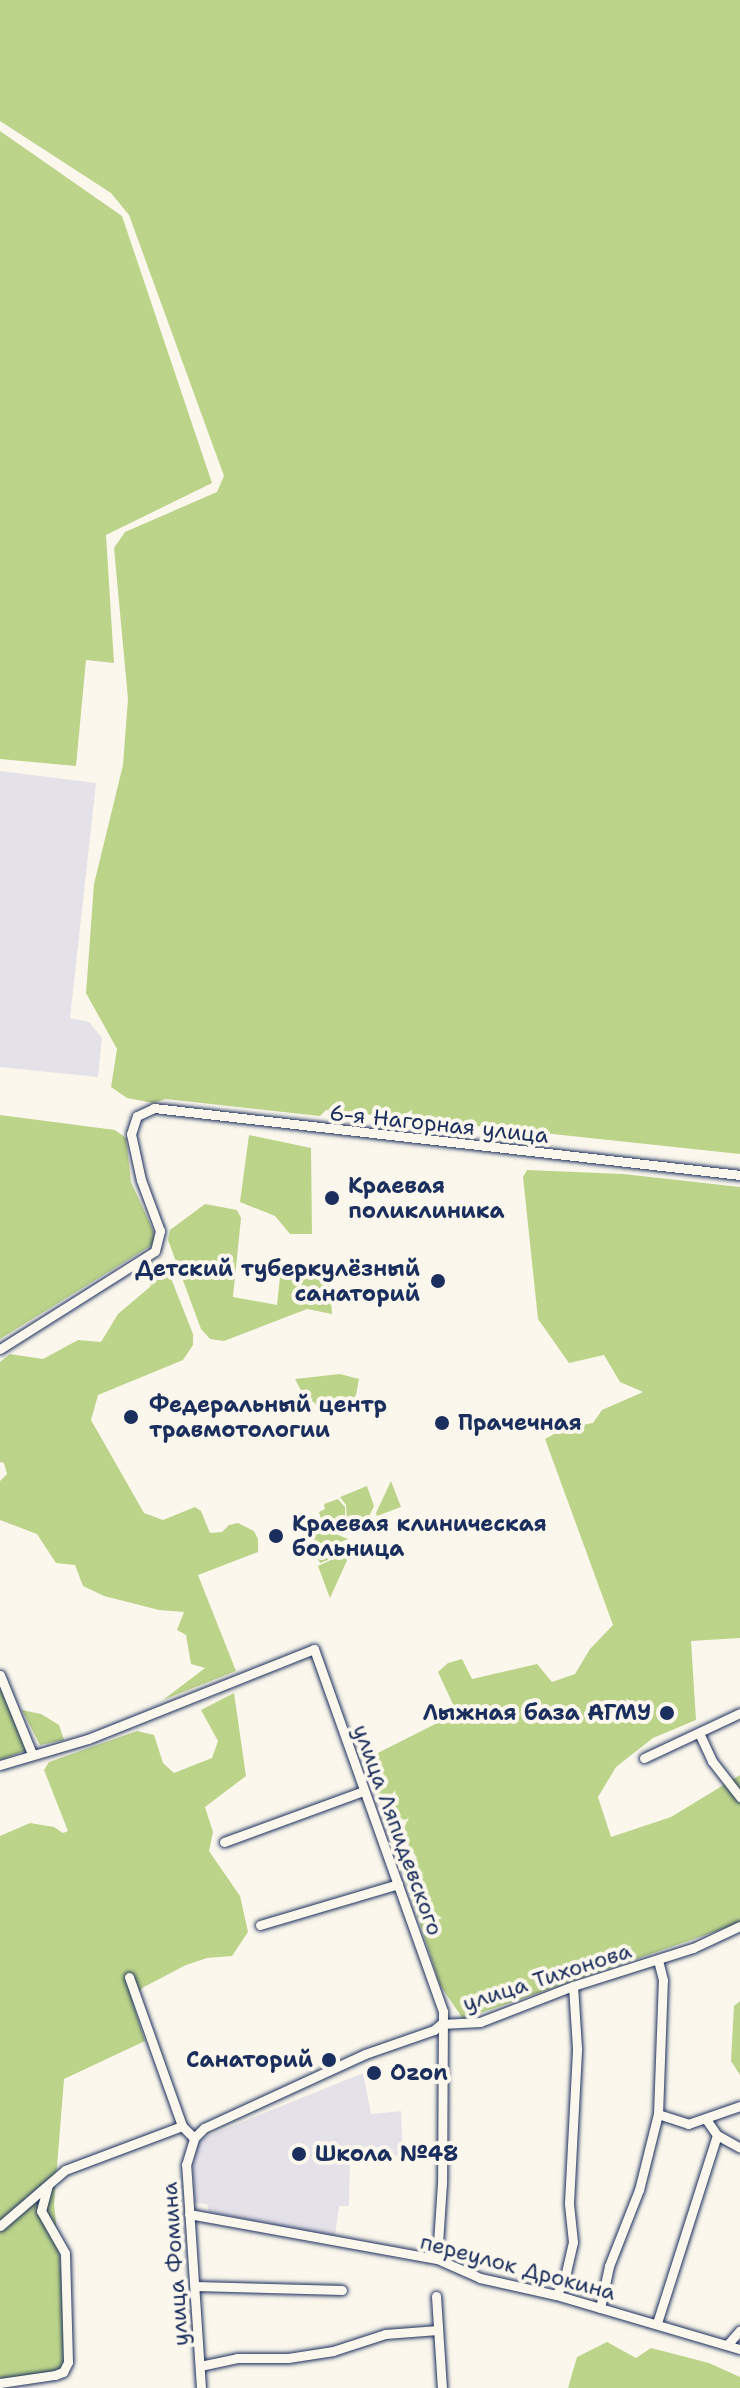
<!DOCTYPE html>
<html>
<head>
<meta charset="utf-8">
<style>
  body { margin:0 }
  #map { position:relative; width:740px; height:2388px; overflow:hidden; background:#fbf7ec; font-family:"Shantell Sans",sans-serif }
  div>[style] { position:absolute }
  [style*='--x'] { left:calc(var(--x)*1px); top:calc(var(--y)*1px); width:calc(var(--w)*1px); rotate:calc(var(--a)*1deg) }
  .built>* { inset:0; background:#e5e1e9 }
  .green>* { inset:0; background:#bcd48a }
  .roads { filter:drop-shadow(0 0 2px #1b2f5e) drop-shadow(0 0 2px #1b2f5e) }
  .minor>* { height:9px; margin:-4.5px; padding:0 4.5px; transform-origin:4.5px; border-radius:4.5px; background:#fbf7ec }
  .dots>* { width:22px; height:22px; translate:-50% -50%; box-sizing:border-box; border:4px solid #fbf7ec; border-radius:50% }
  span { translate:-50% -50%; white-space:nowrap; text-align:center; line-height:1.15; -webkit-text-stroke:8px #fbf7ec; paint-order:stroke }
  .street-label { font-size:22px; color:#1b2f5e }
  .poi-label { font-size:22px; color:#1b2f5e; font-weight:700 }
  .left { translate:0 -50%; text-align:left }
  .right { translate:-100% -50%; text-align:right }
</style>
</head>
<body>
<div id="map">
  <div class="built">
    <div style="clip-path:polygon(0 771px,96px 783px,70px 1018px,89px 1022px,102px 1038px,98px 1077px,0 1067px)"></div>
    <div style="clip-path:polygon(363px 2073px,371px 2114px,401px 2111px,403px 2155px,350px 2158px,349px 2206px,339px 2206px,335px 2236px,209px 2212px,207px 2204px,195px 2203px,193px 2168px,197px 2146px,203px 2138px)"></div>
  </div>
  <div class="green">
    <div style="clip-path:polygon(0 0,740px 0,740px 1154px,326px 1110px,320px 1116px,166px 1099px,153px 1103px,127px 1098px,111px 1087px,117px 1049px,86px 993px,94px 884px,123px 765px,128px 699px,114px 548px,125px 532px,217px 492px,224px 476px,129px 215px,111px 193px,0 121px)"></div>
    <div style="clip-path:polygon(0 131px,122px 216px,212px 483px,106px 535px,114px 663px,86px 660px,76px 766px,0 759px)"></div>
    <div style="clip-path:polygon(0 1115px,115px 1130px,126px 1138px,131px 1182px,153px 1230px,155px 1243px,0 1339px)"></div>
    <div style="clip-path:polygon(249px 1135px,311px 1148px,312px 1234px,290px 1234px,275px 1216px,240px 1202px)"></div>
    <div style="clip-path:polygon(527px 1170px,623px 1174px,740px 1187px,740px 1638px,691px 1641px,696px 1720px,653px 1738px,616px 1767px,598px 1797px,611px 1837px,671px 1817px,740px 1775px,740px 1923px,463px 2019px,440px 1985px,366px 1759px,457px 1713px,438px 1672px,448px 1663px,462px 1659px,472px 1679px,537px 1664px,552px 1682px,575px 1674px,590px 1649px,613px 1625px,545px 1439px,565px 1428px,593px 1423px,602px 1410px,643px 1392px,620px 1382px,604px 1355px,569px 1363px,538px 1319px,523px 1177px)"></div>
    <div style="clip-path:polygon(205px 1204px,237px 1210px,241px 1218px,233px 1297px,277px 1305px,281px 1267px,287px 1264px,329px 1270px,332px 1314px,307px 1309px,224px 1341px,210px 1339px,201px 1329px,168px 1240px,170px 1230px)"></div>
    <div style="clip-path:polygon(150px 1261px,167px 1268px,193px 1334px,193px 1345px,183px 1360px,98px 1395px,91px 1420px,144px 1513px,163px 1520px,195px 1507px,201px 1511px,210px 1533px,222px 1532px,229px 1525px,238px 1523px,254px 1531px,258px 1539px,258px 1552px,198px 1575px,236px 1671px,163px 1700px,205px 1668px,191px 1664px,186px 1635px,177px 1630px,184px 1612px,159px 1610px,104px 1596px,83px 1586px,75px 1565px,56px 1563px,37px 1534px,0 1520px,0 1481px,7px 1474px,4px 1463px,0 1462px,0 1362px,10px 1354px,43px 1359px,78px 1340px,101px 1342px,118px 1314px,151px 1286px,143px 1268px)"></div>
    <div style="clip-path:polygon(340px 1374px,359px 1379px,356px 1395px,340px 1413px,319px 1414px,315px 1403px,304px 1396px,295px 1379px)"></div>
    <div style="clip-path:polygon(391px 1481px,401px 1507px,377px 1516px,376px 1513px)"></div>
    <div style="clip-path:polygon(367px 1486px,374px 1506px,366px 1523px,353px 1532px,347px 1523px,346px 1505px,340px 1497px)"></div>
    <div style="clip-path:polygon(338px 1499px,345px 1507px,345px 1520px,351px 1533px,321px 1519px,319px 1512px,325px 1509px,324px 1504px)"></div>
    <div style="clip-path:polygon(319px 1527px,348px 1539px,336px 1544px,328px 1560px,320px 1563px,306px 1533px)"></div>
    <div style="clip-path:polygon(349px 1541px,349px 1556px,330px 1598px,318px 1566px,331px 1560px,340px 1544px)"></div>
    <div style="clip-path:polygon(0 1685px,27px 1750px,0 1760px)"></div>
    <div style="clip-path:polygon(234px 1693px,246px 1776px,205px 1807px,213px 1832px,209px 1851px,240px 1896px,248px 1932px,232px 1956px,207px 1958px,186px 1965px,142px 1988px,133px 2003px,145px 2041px,64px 2079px,54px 2204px,71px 2362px,50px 2379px,0 2381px,0 1836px,30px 1823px,54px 1827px,63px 1833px,68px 1831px,44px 1770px,49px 1762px,137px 1731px,154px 1735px,163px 1763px,174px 1773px,212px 1758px,218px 1741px,201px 1710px)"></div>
    <div style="clip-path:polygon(22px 1710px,41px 1714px,59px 1725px,64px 1740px,40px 1745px)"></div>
    <div style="clip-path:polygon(740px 2001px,740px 2075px,731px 2061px,734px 2006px)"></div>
    <div style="clip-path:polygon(607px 2342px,636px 2358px,651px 2348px,709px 2363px,740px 2377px,740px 2388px,568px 2388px,577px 2357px)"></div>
  </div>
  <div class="roads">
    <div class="minor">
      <div style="--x:0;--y:1349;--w:183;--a:-32.3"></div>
      <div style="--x:155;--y:1251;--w:21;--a:-76"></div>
      <div style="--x:160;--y:1231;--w:54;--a:-110.4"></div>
      <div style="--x:141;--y:1180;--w:47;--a:-102.3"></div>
      <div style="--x:131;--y:1134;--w:19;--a:-72"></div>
      <div style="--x:137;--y:1116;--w:19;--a:-25"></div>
      <div style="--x:154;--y:1108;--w:590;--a:6.52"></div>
      <div style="--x:0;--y:1675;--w:85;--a:67.9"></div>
      <div style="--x:700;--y:1735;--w:29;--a:65"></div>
      <div style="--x:712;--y:1761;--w:46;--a:52.1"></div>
      <div style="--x:644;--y:1758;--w:106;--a:-25.1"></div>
      <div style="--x:0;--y:1765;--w:92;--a:-16.5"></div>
      <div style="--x:88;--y:1739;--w:243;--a:-21.7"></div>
      <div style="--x:314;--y:1649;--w:384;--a:70.4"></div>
      <div style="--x:443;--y:2011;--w:172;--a:90.3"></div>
      <div style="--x:442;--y:2183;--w:76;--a:93.8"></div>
      <div style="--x:224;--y:1842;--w:148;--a:-20.1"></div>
      <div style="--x:260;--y:1925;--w:144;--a:-16.5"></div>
      <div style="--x:129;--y:1977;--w:158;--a:70.4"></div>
      <div style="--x:182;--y:2126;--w:17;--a:45"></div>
      <div style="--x:658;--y:2114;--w:32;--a:18"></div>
      <div style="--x:688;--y:2124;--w:55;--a:-19.1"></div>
      <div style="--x:717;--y:2135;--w:26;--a:29"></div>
      <div style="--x:189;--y:2214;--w:252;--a:10.3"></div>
      <div style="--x:437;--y:2259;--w:47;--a:23.8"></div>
      <div style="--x:480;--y:2278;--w:78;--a:12.6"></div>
      <div style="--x:556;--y:2295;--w:192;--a:16.4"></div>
      <div style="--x:0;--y:2226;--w:86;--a:-40.7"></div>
      <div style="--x:65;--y:2170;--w:125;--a:-20.6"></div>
      <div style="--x:195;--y:2286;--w:147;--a:1.6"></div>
      <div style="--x:556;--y:2295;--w:16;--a:-60"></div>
      <div style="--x:564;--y:2281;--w:40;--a:-77"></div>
      <div style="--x:573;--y:2242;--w:39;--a:-96"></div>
      <div style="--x:569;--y:2203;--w:155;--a:-87"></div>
      <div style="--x:577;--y:2048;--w:62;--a:-93.7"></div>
      <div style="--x:436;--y:2296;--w:92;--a:86.3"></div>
      <div style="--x:600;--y:2308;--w:43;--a:-77.9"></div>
      <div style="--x:609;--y:2266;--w:82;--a:-68.5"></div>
      <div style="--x:639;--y:2190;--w:78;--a:-76"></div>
      <div style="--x:658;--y:2114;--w:134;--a:-87.9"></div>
      <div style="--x:663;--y:1980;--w:21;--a:-104"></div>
      <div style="--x:657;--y:2323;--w:197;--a:-72.3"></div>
      <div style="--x:717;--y:2135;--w:19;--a:-125"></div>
      <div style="--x:728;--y:2344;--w:18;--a:-49"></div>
      <div style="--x:200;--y:2366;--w:38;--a:-12"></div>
      <div style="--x:237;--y:2358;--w:51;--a:0"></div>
      <div style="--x:288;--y:2358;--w:46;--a:-8.8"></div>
      <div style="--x:333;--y:2351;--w:55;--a:-18.1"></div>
      <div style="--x:385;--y:2334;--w:53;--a:-4.3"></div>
      <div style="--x:0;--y:2383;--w:56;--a:-8.3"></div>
      <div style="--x:55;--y:2375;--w:9;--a:-21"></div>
      <div style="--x:63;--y:2372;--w:11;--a:-63"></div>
      <div style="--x:68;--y:2362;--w:109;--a:-91.6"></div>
      <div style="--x:65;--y:2253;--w:48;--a:-119.7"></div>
      <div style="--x:41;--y:2211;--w:27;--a:-75"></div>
      <div style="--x:201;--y:2388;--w:224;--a:-93.8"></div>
      <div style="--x:186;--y:2165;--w:28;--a:-73"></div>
      <div style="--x:194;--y:2138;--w:14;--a:-45"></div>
      <div style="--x:204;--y:2128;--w:177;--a:-24.7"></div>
      <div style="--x:365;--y:2054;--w:73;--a:-19.2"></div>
      <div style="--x:434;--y:2030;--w:9;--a:-41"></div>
      <div style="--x:441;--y:2024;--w:39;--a:-3"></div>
      <div style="--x:480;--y:2022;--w:100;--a:-21.2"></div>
      <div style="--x:573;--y:1986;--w:126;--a:-17.6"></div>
      <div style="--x:693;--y:1948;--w:52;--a:-25.1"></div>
    </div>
  </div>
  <div class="dots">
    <div style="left:332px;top:1198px;background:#1b2f5e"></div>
    <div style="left:438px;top:1281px;background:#1b2f5e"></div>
    <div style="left:131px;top:1417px;background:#1b2f5e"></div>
    <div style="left:442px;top:1423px;background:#1b2f5e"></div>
    <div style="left:276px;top:1536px;background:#1b2f5e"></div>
    <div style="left:667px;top:1713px;background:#1b2f5e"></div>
    <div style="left:329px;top:2060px;background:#1b2f5e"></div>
    <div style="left:374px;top:2073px;background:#1b2f5e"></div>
    <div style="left:299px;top:2154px;background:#1b2f5e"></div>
  </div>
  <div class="street-label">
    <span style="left:439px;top:1124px;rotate:6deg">6-я Нагорная улица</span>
    <span style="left:398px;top:1830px;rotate:70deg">улица Ляпидевского</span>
    <span style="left:547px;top:1977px;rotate:-18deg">улица Тихонова</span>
    <span style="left:175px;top:2264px;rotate:-94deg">улица Фомина</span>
    <span style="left:518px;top:2267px;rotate:15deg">переулок Дрокина</span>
  </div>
  <div class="poi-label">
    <span class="left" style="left:348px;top:1198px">Краевая<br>поликлиника</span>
    <span class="right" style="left:420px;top:1281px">Детский туберкулёзный<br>санаторий</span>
    <span class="left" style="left:149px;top:1417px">Федеральный центр<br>травмотологии</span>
    <span class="left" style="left:458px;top:1423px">Прачечная</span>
    <span class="left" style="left:292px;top:1536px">Краевая клиническая<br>больница</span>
    <span class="right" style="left:651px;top:1713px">Лыжная база АГМУ</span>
    <span class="right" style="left:313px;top:2060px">Санаторий</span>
    <span class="left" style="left:390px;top:2073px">Ozon</span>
    <span class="left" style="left:315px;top:2154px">Школа №48</span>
  </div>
</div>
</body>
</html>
